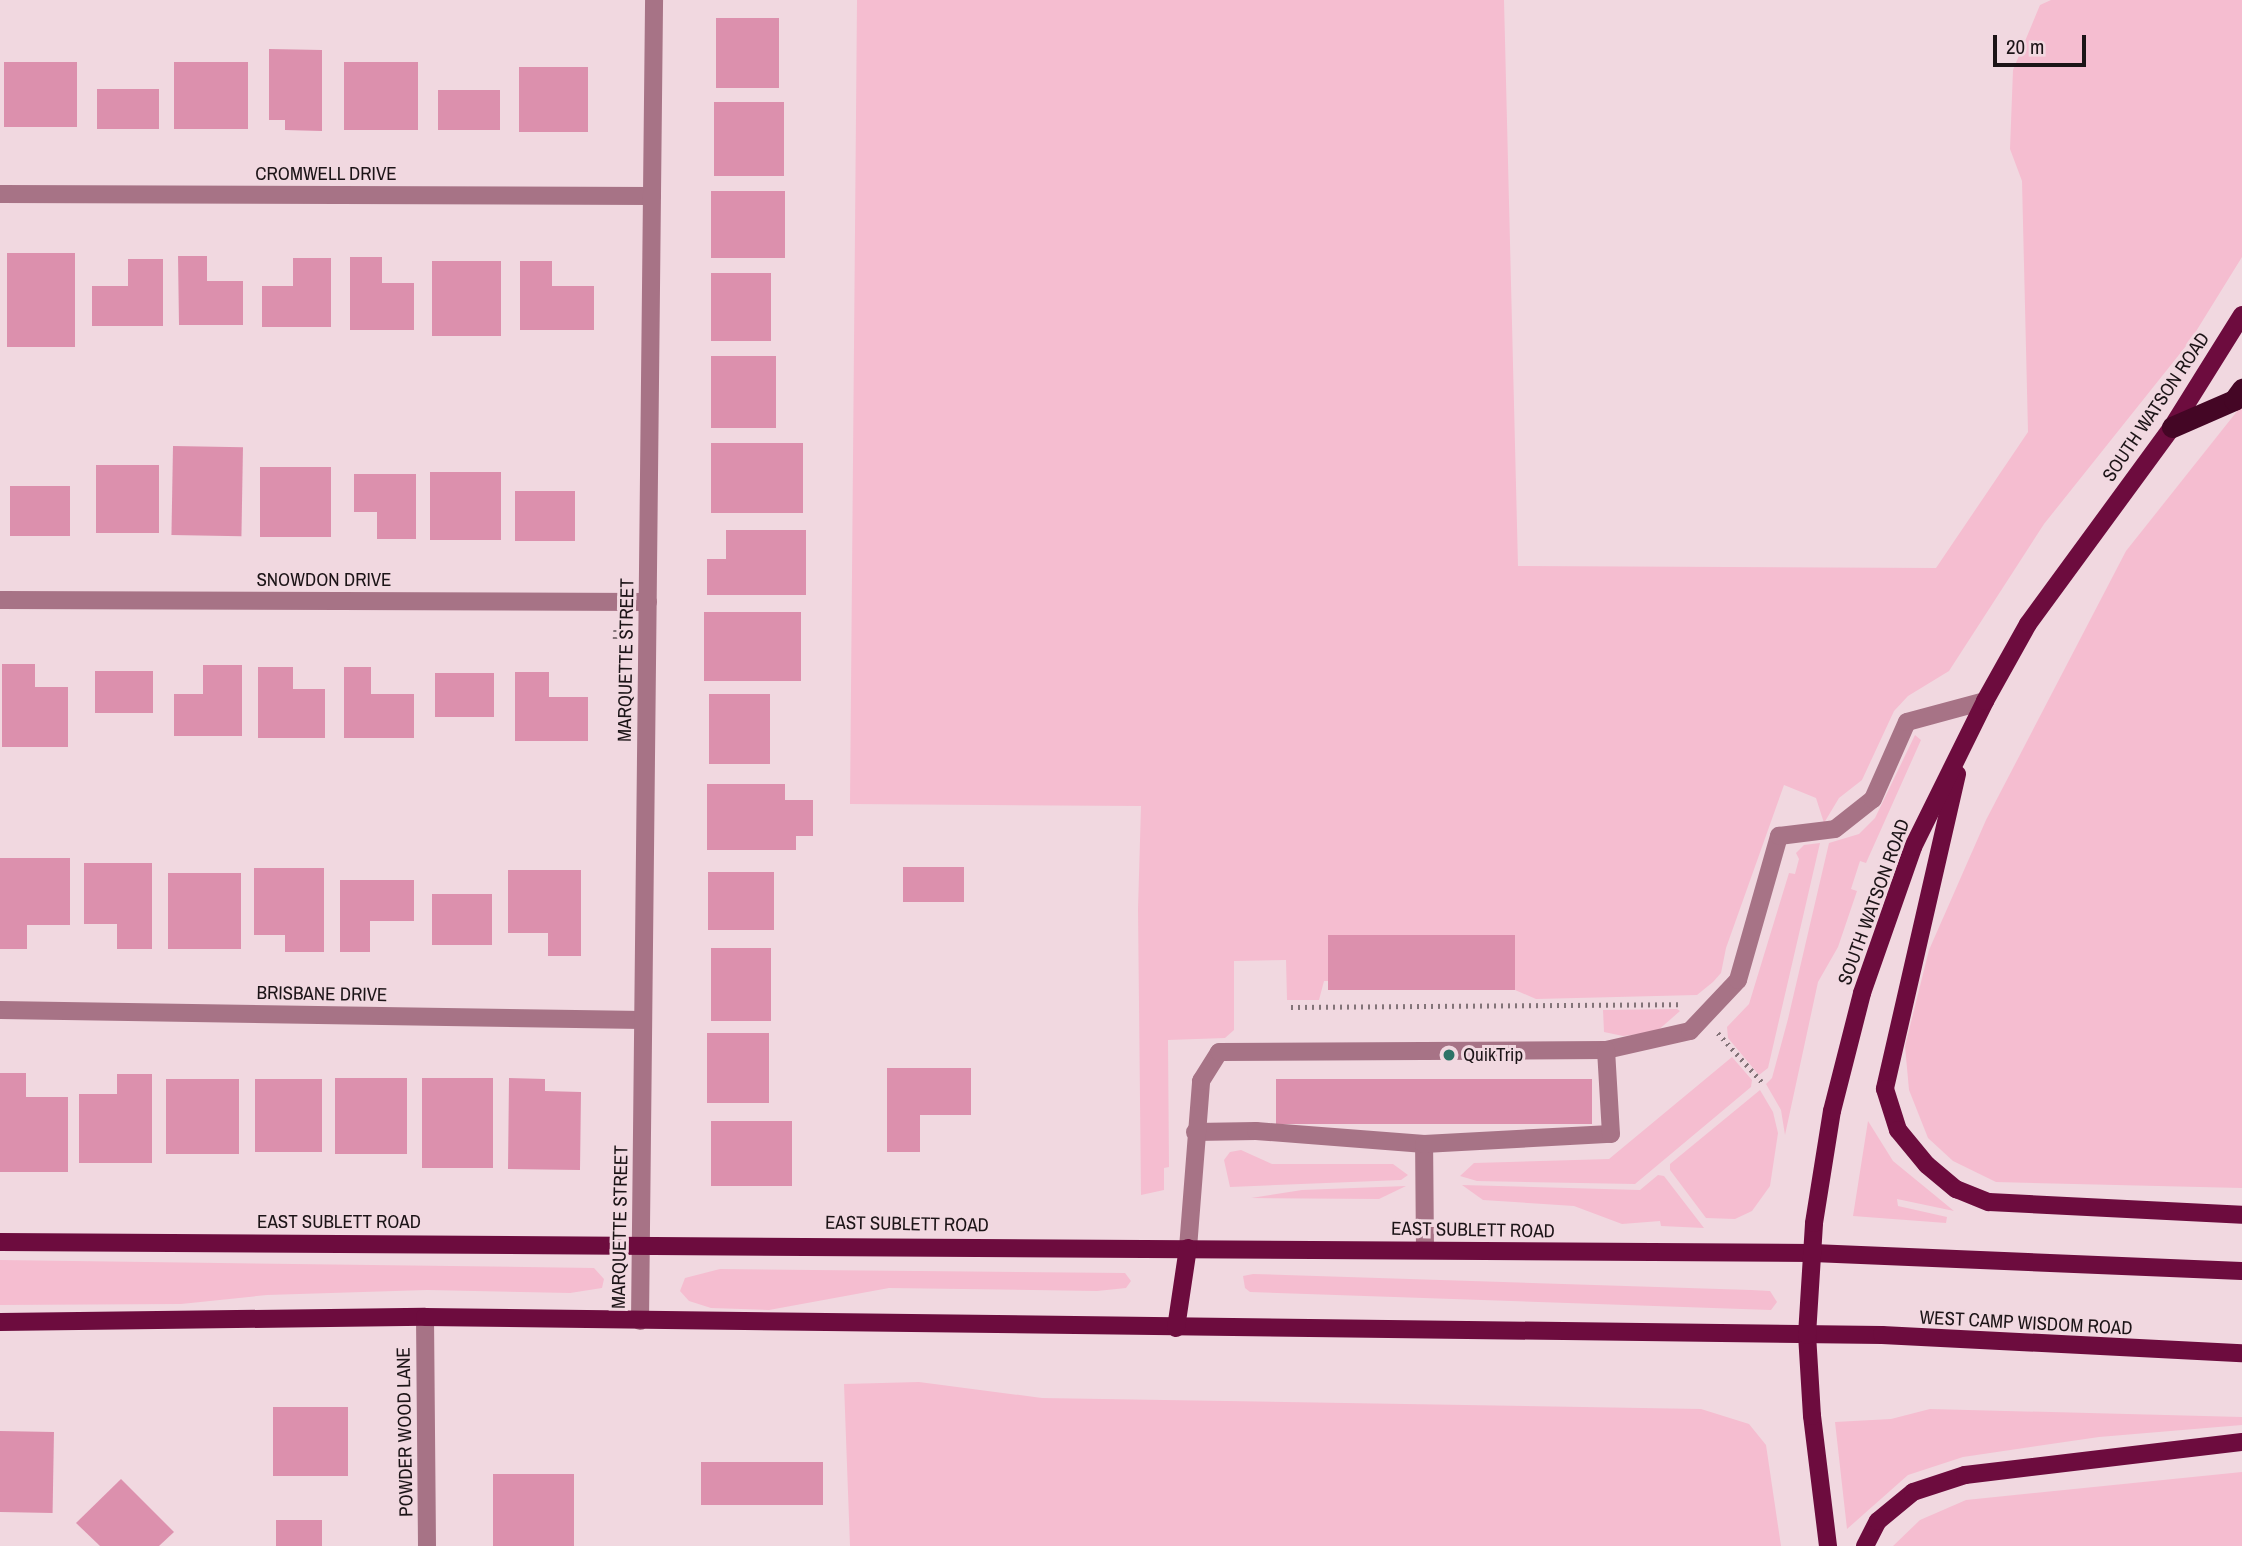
<!DOCTYPE html>
<html>
<head>
<meta charset="utf-8">
<style>
  body { margin:0 }
  #map { position:relative; width:2242px; height:1546px; overflow:hidden; background:#f1d8e0; font-family:"Archivo Narrow",sans-serif }
  div>[style] { position:absolute }
  [style*='--x'] { left:calc(var(--x)*1px); top:calc(var(--y)*1px); width:calc(var(--w)*1px); rotate:calc(var(--a)*1deg) }
  .green>* { inset:0; background:#f5bdd0 }
  .building>* { inset:0; background:#dc90ad; transform-origin:0 0 }
  .path>* { height:4.5px; margin-top:-2.25px; transform-origin:0; background:repeating-linear-gradient(90deg,#837378 0 2px,transparent 0 7px) }
  .minor>* { height:18px; margin:-9px; padding:0 9px; transform-origin:9px; border-radius:9px; background:#a77386 }
  .major>* { height:18px; margin:-9px; padding:0 9px; transform-origin:9px; border-radius:9px; background:#6d0c3e }
  .highway>* { height:21px; margin:-10.5px; padding:0 10.5px; transform-origin:10.5px; border-radius:10.5px; background:#440625 }
  .dots>* { width:19px; height:19px; translate:-50% -50%; box-sizing:border-box; border:4px solid #f1d8e0; border-radius:50% }
  span { translate:-50% -50%; white-space:nowrap; text-align:center; line-height:1.15; -webkit-text-stroke:6px #f1d8e0; paint-order:stroke }
  .street-label { font-size:19px; color:#1c1417 }
  .poi-label { font-size:19px; color:#1c1417 }
  .left { translate:0 -50%; text-align:left }
  .scale { position:absolute; left:1993px; top:35px; width:93px; height:32px; box-sizing:border-box; border:4px solid #1c1417; border-top:0; padding-left:9px; font-size:21px; line-height:24px; white-space:nowrap; color:#1c1417; -webkit-text-stroke:5px #f1d8e0; paint-order:stroke }
</style>
</head>
<body>
<div id="map">
  <div class="green">
    <div style="clip-path:polygon(857px 0,1504px 0,1518px 566px,1936px 568px,2028px 432px,2022px 181px,2010px 149px,2013px 70px,2040px 5px,2051px 0,2242px 0,2242px 257px,2190px 341px,2044px 524px,1949px 671px,1908px 696px,1894px 711px,1862px 780px,1839px 798px,1824px 823px,1816px 798px,1784px 785px,1726px 948px,1721px 973px,1713px 982px,1697px 995px,1536px 999px,1515px 990px,1515px 935px,1329px 936px,1329px 981px,1324px 981px,1319px 1000px,1287px 1000px,1286px 960px,1234px 961px,1234px 1030px,1225px 1038px,1168px 1040px,1169px 1167px,1164px 1168px,1164px 1190px,1141px 1195px,1138px 909px,1141px 806px,850px 804px)"></div>
    <div style="clip-path:polygon(2242px 405px,2242px 1188px,1996px 1182px,1953px 1161px,1928px 1138px,1909px 1090px,1905px 1046px,1929px 950px,1986px 820px,2126px 551px)"></div>
    <div style="clip-path:polygon(1915px 735px,1921px 740px,1866px 863px,1860px 861px,1851px 889px,1857px 891px,1838px 947px,1818px 982px,1785px 1135px,1781px 1110px,1766px 1084px,1772px 1078px,1788px 1019px,1829px 843px,1859px 834px,1875px 818px)"></div>
    <div style="clip-path:polygon(1820px 843px,1768px 1068px,1759px 1075px,1728px 1038px,1727px 1027px,1749px 1004px,1789px 873px,1795px 874px,1799px 859px,1796px 853px,1804px 845px)"></div>
    <div style="clip-path:polygon(1677px 1009px,1680px 1011px,1656px 1032px,1623px 1036px,1604px 1032px,1603px 1010px)"></div>
    <div style="clip-path:polygon(1732px 1057px,1752px 1080px,1751px 1087px,1635px 1184px,1477px 1181px,1460px 1176px,1474px 1163px,1609px 1159px)"></div>
    <div style="clip-path:polygon(1760px 1090px,1773px 1112px,1778px 1133px,1770px 1186px,1752px 1211px,1735px 1219px,1706px 1218px,1670px 1170px,1670px 1164px)"></div>
    <div style="clip-path:polygon(1868px 1121px,1893px 1161px,1954px 1211px,1897px 1199px,1898px 1206px,1947px 1217px,1946px 1223px,1853px 1216px)"></div>
    <div style="clip-path:polygon(1241px 1150px,1272px 1164px,1393px 1164px,1408px 1175px,1401px 1180px,1230px 1187px,1224px 1160px,1230px 1152px)"></div>
    <div style="clip-path:polygon(1658px 1175px,1664px 1176px,1704px 1228px,1661px 1226px,1660px 1221px,1622px 1224px,1574px 1206px,1483px 1200px,1462px 1185px,1640px 1190px)"></div>
    <div style="clip-path:polygon(1406px 1186px,1379px 1199px,1251px 1198px,1302px 1190px)"></div>
    <div style="clip-path:polygon(0 1260px,594px 1268px,604px 1279px,602px 1288px,570px 1293px,427px 1290px,267px 1295px,181px 1304px,0 1305px)"></div>
    <div style="clip-path:polygon(720px 1269px,1125px 1273px,1131px 1281px,1126px 1288px,1097px 1291px,889px 1288px,769px 1310px,711px 1308px,689px 1301px,680px 1291px,685px 1278px)"></div>
    <div style="clip-path:polygon(1253px 1274px,1751px 1290px,1770px 1291px,1777px 1302px,1771px 1310px,1250px 1292px,1245px 1288px,1243px 1276px)"></div>
    <div style="clip-path:polygon(919px 1382px,1042px 1398px,1701px 1409px,1749px 1424px,1766px 1445px,1781px 1546px,850px 1546px,844px 1384px)"></div>
    <div style="clip-path:polygon(1930px 1409px,2242px 1417px,2242px 1425px,2099px 1437px,1963px 1457px,1908px 1475px,1847px 1529px,1835px 1422px,1891px 1419px)"></div>
    <div style="clip-path:polygon(2242px 1472px,2242px 1546px,1893px 1546px,1920px 1520px,1966px 1500px)"></div>
  </div>
  <div class="building">
    <div style="left:716px;top:18px;width:63px;height:70px"></div>
    <div style="clip-path:polygon(269px 49px,322px 50px,322px 131px,285px 130px,285px 120px,269px 120px)"></div>
    <div style="left:4px;top:62px;width:73px;height:65px"></div>
    <div style="left:174px;top:62px;width:74px;height:67px"></div>
    <div style="left:344px;top:62px;width:74px;height:68px"></div>
    <div style="left:519px;top:67px;width:69px;height:65px"></div>
    <div style="left:97px;top:89px;width:62px;height:40px"></div>
    <div style="left:438px;top:90px;width:62px;height:40px"></div>
    <div style="left:714px;top:102px;width:70px;height:74px"></div>
    <div style="left:711px;top:191px;width:74px;height:67px"></div>
    <div style="left:7px;top:253px;width:68px;height:94px"></div>
    <div style="clip-path:polygon(178px 256px,207px 256px,207px 281px,243px 281px,243px 325px,179px 325px)"></div>
    <div style="clip-path:polygon(350px 257px,382px 257px,382px 283px,414px 283px,414px 330px,350px 330px)"></div>
    <div style="clip-path:polygon(293px 258px,331px 258px,331px 327px,262px 327px,262px 286px,293px 286px)"></div>
    <div style="clip-path:polygon(128px 259px,163px 259px,163px 326px,92px 326px,92px 286px,128px 286px)"></div>
    <div style="left:432px;top:261px;width:69px;height:75px"></div>
    <div style="clip-path:polygon(520px 261px,552px 261px,552px 286px,594px 286px,594px 330px,520px 330px)"></div>
    <div style="left:711px;top:273px;width:60px;height:68px"></div>
    <div style="left:711px;top:356px;width:65px;height:72px"></div>
    <div style="left:711px;top:443px;width:92px;height:70px"></div>
    <div style="left:173px;top:446px;width:70px;height:89px;rotate:1deg"></div>
    <div style="left:96px;top:465px;width:63px;height:68px"></div>
    <div style="left:260px;top:467px;width:71px;height:70px"></div>
    <div style="left:430px;top:472px;width:71px;height:68px"></div>
    <div style="clip-path:polygon(354px 474px,416px 474px,416px 539px,377px 539px,377px 512px,354px 512px)"></div>
    <div style="left:10px;top:486px;width:60px;height:50px"></div>
    <div style="left:515px;top:491px;width:60px;height:50px"></div>
    <div style="clip-path:polygon(726px 530px,806px 530px,806px 595px,707px 595px,707px 559px,726px 559px)"></div>
    <div style="left:704px;top:612px;width:97px;height:69px"></div>
    <div style="clip-path:polygon(2px 664px,35px 664px,35px 687px,68px 687px,68px 747px,2px 747px)"></div>
    <div style="clip-path:polygon(203px 665px,242px 665px,242px 736px,174px 736px,174px 694px,203px 694px)"></div>
    <div style="clip-path:polygon(258px 667px,293px 667px,293px 689px,325px 689px,325px 738px,258px 738px)"></div>
    <div style="clip-path:polygon(344px 667px,371px 667px,371px 694px,414px 694px,414px 738px,344px 738px)"></div>
    <div style="left:95px;top:671px;width:58px;height:42px"></div>
    <div style="clip-path:polygon(515px 672px,549px 672px,549px 697px,588px 697px,588px 741px,515px 741px)"></div>
    <div style="left:435px;top:673px;width:59px;height:44px"></div>
    <div style="left:709px;top:694px;width:61px;height:70px"></div>
    <div style="clip-path:polygon(707px 784px,785px 784px,785px 800px,813px 800px,813px 836px,796px 836px,796px 850px,707px 850px)"></div>
    <div style="clip-path:polygon(0 858px,70px 858px,70px 925px,27px 925px,27px 949px,0 949px)"></div>
    <div style="clip-path:polygon(84px 863px,152px 863px,152px 949px,117px 949px,117px 924px,84px 924px)"></div>
    <div style="left:903px;top:867px;width:61px;height:35px"></div>
    <div style="clip-path:polygon(254px 868px,324px 868px,324px 952px,285px 952px,285px 935px,254px 935px)"></div>
    <div style="clip-path:polygon(508px 870px,581px 870px,581px 956px,548px 956px,548px 933px,508px 933px)"></div>
    <div style="left:708px;top:872px;width:66px;height:58px"></div>
    <div style="left:168px;top:873px;width:73px;height:76px"></div>
    <div style="clip-path:polygon(340px 880px,414px 880px,414px 921px,370px 921px,370px 952px,340px 952px)"></div>
    <div style="left:432px;top:894px;width:60px;height:51px"></div>
    <div style="left:1515px;top:935px;width:55px;height:187px;rotate:90deg"></div>
    <div style="left:711px;top:948px;width:60px;height:73px"></div>
    <div style="left:707px;top:1033px;width:62px;height:70px"></div>
    <div style="clip-path:polygon(887px 1068px,971px 1068px,971px 1115px,920px 1115px,920px 1152px,887px 1152px)"></div>
    <div style="clip-path:polygon(0 1073px,26px 1073px,26px 1097px,68px 1097px,68px 1172px,0 1172px)"></div>
    <div style="clip-path:polygon(117px 1074px,152px 1074px,152px 1163px,79px 1163px,79px 1094px,117px 1094px)"></div>
    <div style="left:335px;top:1078px;width:72px;height:76px"></div>
    <div style="left:422px;top:1078px;width:71px;height:90px"></div>
    <div style="clip-path:polygon(509px 1078px,545px 1079px,545px 1091px,581px 1092px,580px 1170px,508px 1169px)"></div>
    <div style="left:166px;top:1079px;width:73px;height:75px"></div>
    <div style="left:255px;top:1079px;width:67px;height:73px"></div>
    <div style="left:1592px;top:1079px;width:45px;height:316px;rotate:90deg"></div>
    <div style="left:711px;top:1121px;width:81px;height:65px"></div>
    <div style="left:273px;top:1407px;width:75px;height:69px"></div>
    <div style="left:0;top:1431px;width:54px;height:81px;rotate:1deg"></div>
    <div style="left:701px;top:1462px;width:122px;height:43px"></div>
    <div style="left:493px;top:1474px;width:81px;height:72px"></div>
    <div style="clip-path:polygon(121px 1479px,174px 1532px,159px 1546px,100px 1546px,76px 1523px)"></div>
    <div style="left:276px;top:1520px;width:46px;height:26px"></div>
  </div>
  <div class="path">
    <div style="--x:615;--y:639;--w:13;--a:-86"></div>
    <div style="--x:1291;--y:1007;--w:391;--a:-0.4"></div>
    <div style="--x:1718;--y:1033;--w:67;--a:48"></div>
  </div>
  <div class="minor">
    <div style="--x:0;--y:194;--w:652;--a:0.18"></div>
    <div style="--x:0;--y:600;--w:648;--a:0.18"></div>
    <div style="--x:0;--y:1010;--w:643;--a:0.89"></div>
    <div style="--x:1195;--y:1132;--w:61;--a:-0.9"></div>
    <div style="--x:1256;--y:1131;--w:169;--a:4.4"></div>
    <div style="--x:1188;--y:1248;--w:168;--a:-85.5"></div>
    <div style="--x:1201;--y:1081;--w:34;--a:-58"></div>
    <div style="--x:1219;--y:1052;--w:387;--a:-0.3"></div>
    <div style="--x:1606;--y:1050;--w:86;--a:-12.7"></div>
    <div style="--x:1690;--y:1031;--w:70;--a:-46.7"></div>
    <div style="--x:1738;--y:980;--w:150;--a:-74.1"></div>
    <div style="--x:1779;--y:836;--w:56;--a:-7.1"></div>
    <div style="--x:1835;--y:829;--w:48;--a:-38.3"></div>
    <div style="--x:1873;--y:799;--w:84;--a:-66.2"></div>
    <div style="--x:1907;--y:722;--w:81;--a:-15.1"></div>
    <div style="--x:1425;--y:1250;--w:106;--a:-90.5"></div>
    <div style="--x:1424;--y:1144;--w:187;--a:-3.1"></div>
    <div style="--x:1611;--y:1134;--w:84;--a:-93.4"></div>
    <div style="--x:425;--y:1317;--w:229;--a:89.5"></div>
    <div style="--x:640;--y:1321;--w:1321;--a:-89.39"></div>
  </div>
  <div class="major">
    <div style="--x:1957;--y:774;--w:323;--a:102.9"></div>
    <div style="--x:1885;--y:1089;--w:43;--a:72.4"></div>
    <div style="--x:1898;--y:1130;--w:45;--a:50.4"></div>
    <div style="--x:1927;--y:1165;--w:38;--a:40"></div>
    <div style="--x:1956;--y:1189;--w:35;--a:22"></div>
    <div style="--x:1989;--y:1202;--w:253;--a:2.9"></div>
    <div style="--x:0;--y:1242;--w:1813;--a:0.35"></div>
    <div style="--x:1813;--y:1253;--w:429;--a:2.4"></div>
    <div style="--x:0;--y:1322;--w:425;--a:-0.7"></div>
    <div style="--x:425;--y:1317;--w:1457;--a:0.71"></div>
    <div style="--x:1882;--y:1335;--w:360;--a:2.9"></div>
    <div style="--x:1176;--y:1328;--w:81;--a:-81.5"></div>
    <div style="--x:1828;--y:1546;--w:131;--a:-97"></div>
    <div style="--x:1812;--y:1416;--w:81;--a:-93.5"></div>
    <div style="--x:1807;--y:1335;--w:112;--a:-86.4"></div>
    <div style="--x:1814;--y:1223;--w:113;--a:-80.9"></div>
    <div style="--x:1832;--y:1111;--w:122;--a:-75.7"></div>
    <div style="--x:1862;--y:993;--w:155;--a:-70.7"></div>
    <div style="--x:1913;--y:847;--w:163;--a:-63.7"></div>
    <div style="--x:1985;--y:701;--w:88;--a:-60.8"></div>
    <div style="--x:2028;--y:624;--w:244;--a:-53.8"></div>
    <div style="--x:2172;--y:427;--w:132;--a:-58"></div>
    <div style="--x:1865;--y:1546;--w:28;--a:-63"></div>
    <div style="--x:1878;--y:1521;--w:45;--a:-39.6"></div>
    <div style="--x:1913;--y:1492;--w:55;--a:-18.1"></div>
    <div style="--x:1965;--y:1475;--w:279;--a:-6.8"></div>
  </div>
  <div class="highway">
    <div style="--x:2172;--y:427;--w:68;--a:-23.5"></div>
    <div style="--x:2234;--y:400;--w:14;--a:-54"></div>
  </div>
  <div class="dots">
    <div style="left:1449px;top:1055px;background:#2d7367"></div>
  </div>
  <div class="street-label">
    <span style="left:326px;top:174px">CROMWELL DRIVE</span>
    <span style="left:2156px;top:407px;rotate:-56deg">SOUTH WATSON ROAD</span>
    <span style="left:324px;top:580px">SNOWDON DRIVE</span>
    <span style="left:626px;top:660px;rotate:-89deg">MARQUETTE STREET</span>
    <span style="left:1874px;top:902px;rotate:-70deg">SOUTH WATSON ROAD</span>
    <span style="left:322px;top:994px;rotate:1deg">BRISBANE DRIVE</span>
    <span style="left:339px;top:1222px">EAST SUBLETT ROAD</span>
    <span style="left:907px;top:1224px;rotate:1deg">EAST SUBLETT ROAD</span>
    <span style="left:620px;top:1227px;rotate:-89deg">MARQUETTE STREET</span>
    <span style="left:1473px;top:1230px;rotate:1deg">EAST SUBLETT ROAD</span>
    <span style="left:2026px;top:1323px;rotate:3deg">WEST CAMP WISDOM ROAD</span>
    <span style="left:405px;top:1432px;rotate:-91deg">POWDER WOOD LANE</span>
  </div>
  <div class="poi-label">
    <span class="left" style="left:1463px;top:1055px">QuikTrip</span>
  </div>
  <div class="scale">20 m</div>
</div>
</body>
</html>
